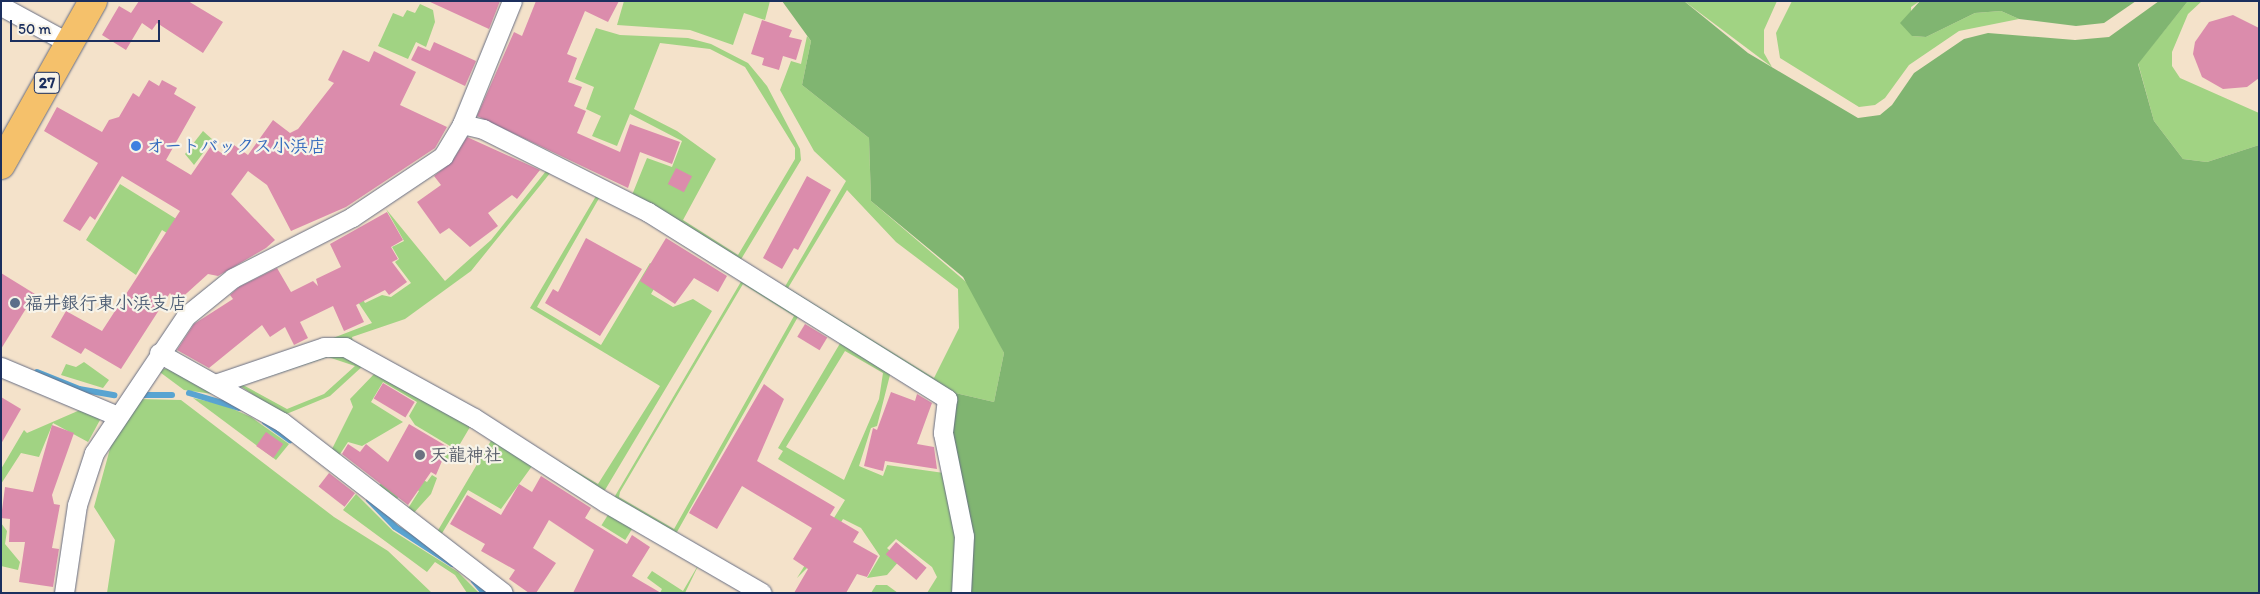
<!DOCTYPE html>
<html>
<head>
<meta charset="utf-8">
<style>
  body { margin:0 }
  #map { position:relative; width:2260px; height:594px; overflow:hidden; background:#f4e2ca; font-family:Itim,"Klee One",sans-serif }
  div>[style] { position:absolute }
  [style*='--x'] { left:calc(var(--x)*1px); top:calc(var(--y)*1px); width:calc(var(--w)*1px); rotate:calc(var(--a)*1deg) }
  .green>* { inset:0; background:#a1d383; transform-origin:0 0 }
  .forest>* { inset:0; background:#80b571 }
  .stream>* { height:6px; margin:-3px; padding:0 3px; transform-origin:3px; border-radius:3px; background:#59a4d1 }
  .building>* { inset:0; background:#db8cac; transform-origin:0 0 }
  .roads { filter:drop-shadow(0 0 1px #676e84) drop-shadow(0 0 1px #676e84) }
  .street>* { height:19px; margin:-9.5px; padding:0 9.5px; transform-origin:9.5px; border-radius:9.5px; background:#fff }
  .highway>* { height:28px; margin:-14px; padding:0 14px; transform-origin:14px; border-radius:14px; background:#f5c16b }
  .dots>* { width:14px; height:14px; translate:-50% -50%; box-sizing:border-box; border:2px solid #f7f3e8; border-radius:50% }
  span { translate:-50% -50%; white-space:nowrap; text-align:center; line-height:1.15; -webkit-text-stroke:4.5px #f7f3e8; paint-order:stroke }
  .shield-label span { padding:1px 4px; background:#f7f3e8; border:1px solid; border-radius:4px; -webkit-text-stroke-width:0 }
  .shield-label { font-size:16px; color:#1b2f5e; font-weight:700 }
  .shop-label { font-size:18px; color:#366cbe; font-weight:700 }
  .left { translate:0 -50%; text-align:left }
  .service-label { font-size:18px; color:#4e5e75; font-weight:700 }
  .worship-label { font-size:18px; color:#5b616d; font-weight:700 }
  .frame { position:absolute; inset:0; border:2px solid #1b2f5e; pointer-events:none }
  .scale { position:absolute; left:10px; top:20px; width:150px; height:22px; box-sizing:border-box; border:2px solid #1b2f5e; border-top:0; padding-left:6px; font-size:15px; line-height:18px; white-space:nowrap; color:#1b2f5e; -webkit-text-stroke:4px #f7f3e8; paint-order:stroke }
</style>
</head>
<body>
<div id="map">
  <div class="green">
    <div style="clip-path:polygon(624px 1px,770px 1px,765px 20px,744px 13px,733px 45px,690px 30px,617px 25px)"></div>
    <div style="clip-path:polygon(1684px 1px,1777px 1px,1764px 30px,1764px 53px,1772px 67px)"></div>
    <div style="clip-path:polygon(1792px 1px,1920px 1px,1911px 7px,1912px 36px,1926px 37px,1975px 13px,2001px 11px,2019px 19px,1959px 31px,1909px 65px,1885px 98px,1875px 105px,1859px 107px,1780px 58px,1776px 33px)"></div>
    <div style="clip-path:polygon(2188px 1px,2202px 1px,2188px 14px,2172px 52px,2172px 66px,2180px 78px,2259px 113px,2259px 145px,2207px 162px,2183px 159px,2154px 121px,2138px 63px)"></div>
    <div style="clip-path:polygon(420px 4px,433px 10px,435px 22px,426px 47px,416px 42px,408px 59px,378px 46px,393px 13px,403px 17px,407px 10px,415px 13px)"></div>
    <div style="clip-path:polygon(evenodd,596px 28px,620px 35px,688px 38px,711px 44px,748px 63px,767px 86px,800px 149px,801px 160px,740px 261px,632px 195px,647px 158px,672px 167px,682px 141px,630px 114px,617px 146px,592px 136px,601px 116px,586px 109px,594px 87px,575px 79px,596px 28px,660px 43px,710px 49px,745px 67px,795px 148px,795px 159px,738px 255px,683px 220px,716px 159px,677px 131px,634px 109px,660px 43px)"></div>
    <div style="clip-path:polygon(evenodd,807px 36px,811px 41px,802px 85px,869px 138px,871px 201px,972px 287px,1004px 353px,994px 402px,951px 392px,783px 290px,846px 181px,814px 151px,780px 90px,791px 61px,801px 64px,807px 36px,847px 190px,896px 242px,958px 289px,959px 328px,934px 378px,788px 288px,847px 190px)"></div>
    <div style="clip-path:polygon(203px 131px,213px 140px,194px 165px,185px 154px)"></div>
    <div style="clip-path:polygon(evenodd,550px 166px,602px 193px,537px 307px,601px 345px,650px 263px,664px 272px,651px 294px,673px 307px,693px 299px,712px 311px,605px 490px,599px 491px,333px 338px,372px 323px,356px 299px,351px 279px,365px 303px,382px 295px,391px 297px,411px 283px,395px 262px,399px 259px,392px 247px,404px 241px,386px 209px,445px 281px,491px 240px,550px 166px,551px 172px,596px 196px,530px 308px,660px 386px,598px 484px,353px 342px,352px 337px,405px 319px,471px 271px,551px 172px)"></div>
    <div style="clip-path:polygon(120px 184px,178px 220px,183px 243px,162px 230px,136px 275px,86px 240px)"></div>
    <div style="clip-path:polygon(evenodd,742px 280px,799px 315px,677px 532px,670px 533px,614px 501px,615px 496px,742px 280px,743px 284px,794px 316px,674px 529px,619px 497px,620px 492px,743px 284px)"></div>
    <div style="clip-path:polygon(evenodd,842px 340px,891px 371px,877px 426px,871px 428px,859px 466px,883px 476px,887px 465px,944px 473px,959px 536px,956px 593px,927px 593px,937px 577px,932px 567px,896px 539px,887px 548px,900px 560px,887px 575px,867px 578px,880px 556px,861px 528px,843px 519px,823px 552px,797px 578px,845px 500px,778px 459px,783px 451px,778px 448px,842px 340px,845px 351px,883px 373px,879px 399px,844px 480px,786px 447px,845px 351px)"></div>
    <div style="clip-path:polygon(evenodd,332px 350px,365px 364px,330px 396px,284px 415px,237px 384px,332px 350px,328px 357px,355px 366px,324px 394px,287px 409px,243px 385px,328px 357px)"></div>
    <div style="clip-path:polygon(84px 362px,109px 380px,103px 388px,61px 375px,66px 364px,76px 367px)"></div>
    <div style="clip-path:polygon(172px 368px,220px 395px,184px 390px,157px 370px)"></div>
    <div style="clip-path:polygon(377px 371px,535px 462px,501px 509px,468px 490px,441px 535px,437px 532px,492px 439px,470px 427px,450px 461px,444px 457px,450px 446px,415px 425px,409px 416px,417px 402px,383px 382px,371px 402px,403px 422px,362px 446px,348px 442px,338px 457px,331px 451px,353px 407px,350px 399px)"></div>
    <div style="clip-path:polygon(193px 398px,224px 405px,251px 417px,289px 444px,276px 460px)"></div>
    <div style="clip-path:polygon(138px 399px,181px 400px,334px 517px,388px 551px,432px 593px,107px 593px,115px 540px,94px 507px,111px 445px)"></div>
    <div style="clip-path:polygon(87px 407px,100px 420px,88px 442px,53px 423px,39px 457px,21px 453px,1px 484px,1px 469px,24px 430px,27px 433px)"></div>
    <div style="clip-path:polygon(396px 465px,427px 482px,432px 475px,437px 478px,431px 494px,411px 516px,407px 510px,419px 491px,407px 483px,397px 499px,378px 487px)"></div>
    <div style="clip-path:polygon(356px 494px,393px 531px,458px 572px,479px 593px,467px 593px,455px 575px,435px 562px,427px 572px,343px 510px)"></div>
    <div style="left:611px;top:510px;width:28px;height:18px;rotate:32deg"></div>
    <div style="clip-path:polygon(1px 523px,7px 531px,5px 544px,20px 562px,18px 570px,1px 566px)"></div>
    <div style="clip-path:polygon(700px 562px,685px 593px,660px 593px,662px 589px,647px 578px,652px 571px,683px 591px)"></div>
    <div style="clip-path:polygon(876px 585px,887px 585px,898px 593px,871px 593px)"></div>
  </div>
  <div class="forest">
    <div style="clip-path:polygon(782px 1px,1684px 1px,1748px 53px,1858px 118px,1880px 115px,1892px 105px,1914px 73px,1964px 39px,1988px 33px,2075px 40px,2109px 37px,2159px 1px,2188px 1px,2138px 64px,2154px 121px,2183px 159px,2207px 162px,2259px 145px,2259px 593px,964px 593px,952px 459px,951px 392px,994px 402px,1004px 353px,963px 277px,871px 201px,869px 138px,802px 85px,811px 41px)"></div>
    <div style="clip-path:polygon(1920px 1px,2136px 1px,2104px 23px,2076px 26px,2019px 19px,2001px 11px,1975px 13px,1926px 37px,1912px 36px,1900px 23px)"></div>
  </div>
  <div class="stream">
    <div style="--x:37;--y:372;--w:45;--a:22"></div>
    <div style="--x:79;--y:389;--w:36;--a:10"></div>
    <div style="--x:189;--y:393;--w:52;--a:16.7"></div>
    <div style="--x:144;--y:395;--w:28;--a:0"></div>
    <div style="--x:265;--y:422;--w:31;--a:36"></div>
    <div style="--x:369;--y:500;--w:37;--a:46"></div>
    <div style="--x:395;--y:527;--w:68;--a:33"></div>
    <div style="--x:474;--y:581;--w:16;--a:50"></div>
  </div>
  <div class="building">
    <div style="clip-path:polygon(139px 1px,188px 1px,223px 22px,203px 53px,157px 23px,152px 30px,142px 23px,126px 50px,102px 35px,119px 6px,131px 13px)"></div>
    <div style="clip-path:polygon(428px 1px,500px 1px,489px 29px)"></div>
    <div style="clip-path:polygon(536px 1px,619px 1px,608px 22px,585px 11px,567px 54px,577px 58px,568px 82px,582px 87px,574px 106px,586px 111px,577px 133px,620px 152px,630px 124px,680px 142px,672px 164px,640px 152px,628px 188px,477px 116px,514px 32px,522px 36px)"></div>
    <div style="clip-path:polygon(2233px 15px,2259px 28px,2259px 78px,2247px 87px,2223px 89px,2202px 77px,2193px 54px,2195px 42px,2209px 22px)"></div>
    <div style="clip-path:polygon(762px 20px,792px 30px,789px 37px,802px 40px,796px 60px,783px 56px,779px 70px,762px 65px,764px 58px,751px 54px)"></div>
    <div style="clip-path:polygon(434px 42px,476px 61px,465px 86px,411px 60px,418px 46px,430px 51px)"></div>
    <div style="clip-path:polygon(343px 50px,369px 62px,374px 51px,416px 72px,400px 105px,447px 127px,435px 148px,346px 207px,291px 231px,267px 185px,248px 171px,231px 194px,275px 240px,266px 248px,218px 276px,208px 274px,177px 302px,170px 293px,121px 369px,85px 348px,81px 354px,51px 337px,66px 311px,102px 331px,180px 211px,122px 176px,95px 220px,90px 216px,80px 231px,63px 221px,98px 163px,44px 131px,57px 107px,102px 132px,109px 120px,119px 117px,133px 93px,139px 97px,149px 80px,159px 86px,162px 80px,177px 88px,174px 94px,196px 107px,166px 160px,191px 175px,211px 146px,226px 156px,234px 145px,248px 155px,273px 120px,290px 133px,298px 129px,334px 83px,328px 80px)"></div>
    <div style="clip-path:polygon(467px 137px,540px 170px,517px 199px,512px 195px,488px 213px,498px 226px,470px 247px,449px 228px,440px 234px,417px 202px,441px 185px,434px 176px,452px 162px)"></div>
    <div style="left:676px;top:168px;width:18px;height:18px;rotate:27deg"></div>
    <div style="clip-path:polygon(807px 176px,831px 190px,798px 250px,794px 248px,782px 269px,763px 258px)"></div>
    <div style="clip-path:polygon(387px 212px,403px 240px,391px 247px,398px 259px,392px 262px,407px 282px,389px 295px,385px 290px,356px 305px,364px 322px,344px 331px,333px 306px,300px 322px,308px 338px,294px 345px,285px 327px,270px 337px,262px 325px,209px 368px,177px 350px,194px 324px,233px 299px,230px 295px,239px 287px,277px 268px,291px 292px,313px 281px,318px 286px,316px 279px,341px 267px,330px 244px)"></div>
    <div style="clip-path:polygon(586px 238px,642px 269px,600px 336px,545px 303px,553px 289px,558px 292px)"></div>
    <div style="clip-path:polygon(666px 238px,727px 276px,718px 292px,694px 278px,675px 304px,640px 281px)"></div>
    <div style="clip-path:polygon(1px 273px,35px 294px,1px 349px)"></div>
    <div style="left:805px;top:324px;width:26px;height:15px;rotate:31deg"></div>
    <div style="left:383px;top:383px;width:37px;height:18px;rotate:31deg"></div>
    <div style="clip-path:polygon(764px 384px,784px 399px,757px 461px,835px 507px,830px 515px,859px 532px,853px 542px,878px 556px,867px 577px,857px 574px,846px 593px,794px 593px,808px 569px,793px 559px,812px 528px,742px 486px,717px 529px,689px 513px)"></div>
    <div style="clip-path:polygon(891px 392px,915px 401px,917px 394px,932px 403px,917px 444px,934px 447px,937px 469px,885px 461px,883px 471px,864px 466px,873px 428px,877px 430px)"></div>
    <div style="clip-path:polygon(1px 397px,21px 409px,1px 444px)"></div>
    <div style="clip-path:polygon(409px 424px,448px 447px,436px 475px,431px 472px,408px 505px,342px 454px,348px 444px,360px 452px,366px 444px,388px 462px)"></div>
    <div style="clip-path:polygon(52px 425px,74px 433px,52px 495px,54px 504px,60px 505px,52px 548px,59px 549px,53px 587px,19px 582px,25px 542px,9px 542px,10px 519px,1px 518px,5px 487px,33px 492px)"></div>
    <div style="left:266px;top:432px;width:21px;height:17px;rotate:35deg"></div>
    <div style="left:329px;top:473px;width:33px;height:17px;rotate:38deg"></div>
    <div style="clip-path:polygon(541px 476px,591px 508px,585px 518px,627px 544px,632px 535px,650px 547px,632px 576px,661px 593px,573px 593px,594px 550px,549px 520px,533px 548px,556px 563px,536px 593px,529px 593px,509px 579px,515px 570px,481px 551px,485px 544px,450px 524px,467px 495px,501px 515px,519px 484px,532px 492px)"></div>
    <div style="left:896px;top:542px;width:40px;height:16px;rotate:40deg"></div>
  </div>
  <div class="roads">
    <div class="street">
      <div style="--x:1;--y:6;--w:77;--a:28.6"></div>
      <div style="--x:462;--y:124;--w:22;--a:13"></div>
      <div style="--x:483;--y:129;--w:185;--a:26.7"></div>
      <div style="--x:648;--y:212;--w:353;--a:32"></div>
      <div style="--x:947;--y:399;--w:34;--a:97"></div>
      <div style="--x:943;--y:433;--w:105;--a:78.5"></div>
      <div style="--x:964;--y:536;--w:57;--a:93"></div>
      <div style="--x:159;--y:353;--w:141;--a:29.3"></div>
      <div style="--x:282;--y:422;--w:279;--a:37.7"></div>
      <div style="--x:1;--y:367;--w:124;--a:22.8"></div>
      <div style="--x:218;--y:383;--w:112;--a:-18.8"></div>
      <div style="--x:324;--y:347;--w:21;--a:0"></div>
      <div style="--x:345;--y:347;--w:147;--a:28.8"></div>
      <div style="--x:474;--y:418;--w:156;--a:32.7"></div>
      <div style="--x:605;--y:502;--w:181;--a:30.1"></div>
      <div style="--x:64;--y:593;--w:89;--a:-81.6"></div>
      <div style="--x:77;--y:505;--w:55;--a:-71.9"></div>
      <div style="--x:94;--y:453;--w:165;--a:-56.1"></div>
      <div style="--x:186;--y:316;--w:60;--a:-39"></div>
      <div style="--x:233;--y:278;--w:134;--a:-27.1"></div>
      <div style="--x:352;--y:217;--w:110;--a:-33.8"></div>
      <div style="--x:443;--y:156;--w:37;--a:-59"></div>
      <div style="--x:462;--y:124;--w:133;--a:-67.9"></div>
    </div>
    <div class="highway">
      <div style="--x:1;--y:165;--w:188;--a:-60.7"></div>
    </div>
  </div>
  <div class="dots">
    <div style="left:136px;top:146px;background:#3f7fe0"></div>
    <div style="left:15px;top:303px;background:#5c6f8a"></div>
    <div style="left:420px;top:455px;background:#6b7280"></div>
  </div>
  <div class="shield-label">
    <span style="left:47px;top:83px">27</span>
  </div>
  <div class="shop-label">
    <span class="left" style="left:146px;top:146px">オートバックス小浜店</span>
  </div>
  <div class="service-label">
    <span class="left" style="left:25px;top:303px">福井銀行東小浜支店</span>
  </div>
  <div class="worship-label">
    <span class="left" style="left:430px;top:455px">天龍神社</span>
  </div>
  <div class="frame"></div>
  <div class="scale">50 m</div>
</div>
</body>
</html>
